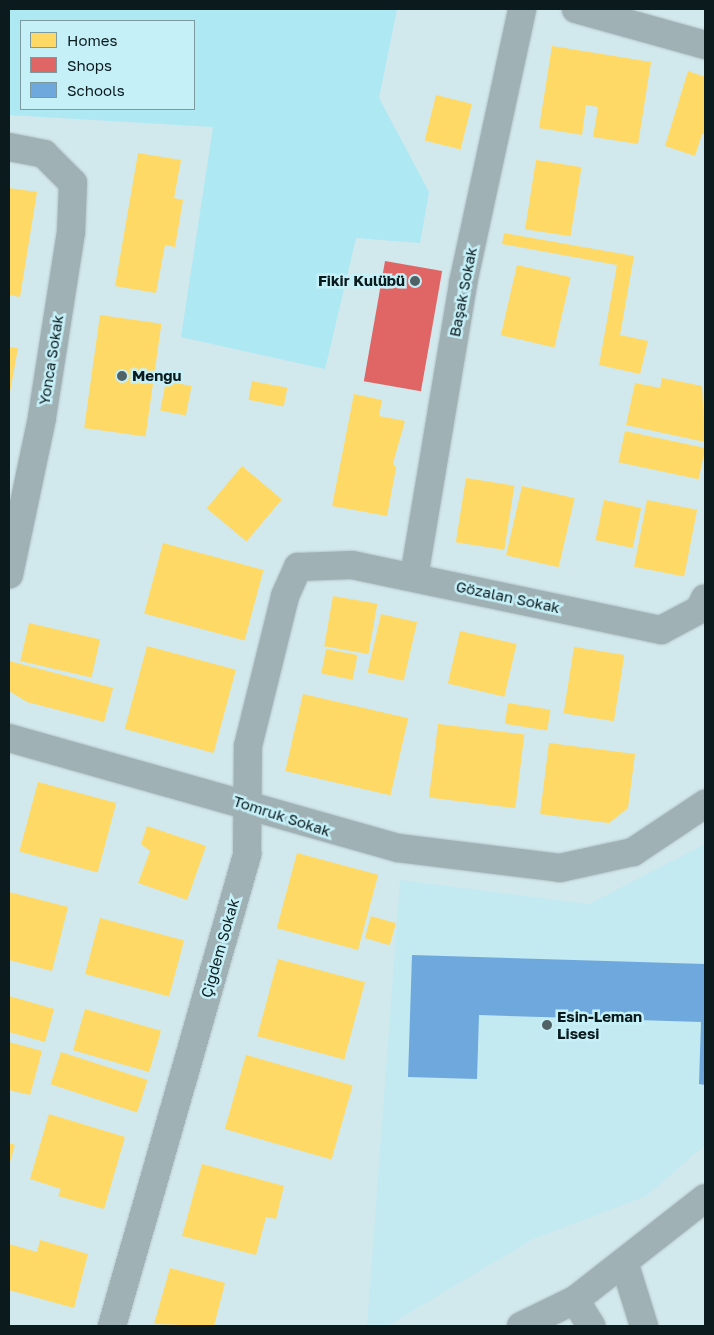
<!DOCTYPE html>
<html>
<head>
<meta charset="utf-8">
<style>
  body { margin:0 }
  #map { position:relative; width:714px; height:1335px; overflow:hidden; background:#d1e8ed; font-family:"Golos Text",sans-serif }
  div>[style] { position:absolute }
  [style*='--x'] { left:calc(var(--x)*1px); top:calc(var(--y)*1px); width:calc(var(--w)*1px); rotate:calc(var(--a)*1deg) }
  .built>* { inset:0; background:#c3eaf1 }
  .green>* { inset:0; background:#ade8f3 }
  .homes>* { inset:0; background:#ffd966; transform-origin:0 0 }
  .shops>* { inset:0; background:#e06666; transform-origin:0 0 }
  .schools>* { inset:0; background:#6fa8dc }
  .roads { filter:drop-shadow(0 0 1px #b4c5c9) drop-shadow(0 0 1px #b4c5c9) }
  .minor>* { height:28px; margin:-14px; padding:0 14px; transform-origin:14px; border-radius:14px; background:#9fb1b4 }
  .dots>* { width:14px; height:14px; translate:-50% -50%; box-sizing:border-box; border:2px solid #c6f0f8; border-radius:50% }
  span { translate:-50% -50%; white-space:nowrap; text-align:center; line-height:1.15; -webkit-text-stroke:5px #c6f0f8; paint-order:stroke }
  .poi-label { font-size:15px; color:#0a1a1d; font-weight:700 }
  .right { translate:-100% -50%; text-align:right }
  .left { translate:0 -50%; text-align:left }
  .street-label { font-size:15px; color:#0a1a1d }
  .frame { position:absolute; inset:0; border:10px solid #0a1a1d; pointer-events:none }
  .legend { position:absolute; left:20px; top:20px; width:175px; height:90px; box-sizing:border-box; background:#c6f0f8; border:1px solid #7b9aa0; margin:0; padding:6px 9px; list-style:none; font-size:15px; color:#0a1a1d }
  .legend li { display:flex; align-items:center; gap:10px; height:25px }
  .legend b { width:25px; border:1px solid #7b9aa0 }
</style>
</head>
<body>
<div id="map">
  <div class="built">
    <div style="clip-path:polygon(705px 844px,705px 1145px,646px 1196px,533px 1239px,387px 1326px,367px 1326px,400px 880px,589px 904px)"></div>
  </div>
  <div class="green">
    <div style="clip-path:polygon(evenodd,9px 9px,397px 9px,379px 98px,429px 192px,420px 243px,356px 238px,325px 369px,181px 337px,213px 127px,9px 115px,9px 9px,21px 21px,194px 21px,194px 109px,21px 109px,21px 21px)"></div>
  </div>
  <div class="homes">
    <div style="clip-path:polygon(552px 46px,651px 62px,638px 144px,593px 137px,598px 107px,586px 105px,582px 135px,539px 128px)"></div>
    <div style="clip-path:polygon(688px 71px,705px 77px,705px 135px,702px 134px,695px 156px,665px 146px)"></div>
    <div style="left:436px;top:95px;width:37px;height:47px;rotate:14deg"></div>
    <div style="clip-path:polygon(138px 153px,181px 160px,174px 198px,183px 200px,175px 247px,165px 245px,156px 293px,115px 286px)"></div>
    <div style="left:536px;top:160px;width:46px;height:70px;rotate:9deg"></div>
    <div style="clip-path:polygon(9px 188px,37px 192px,20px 297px,9px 295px)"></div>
    <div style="clip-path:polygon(504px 233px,634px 256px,620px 335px,648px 341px,640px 374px,599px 365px,617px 265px,502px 244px)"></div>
    <div style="left:517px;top:265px;width:55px;height:72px;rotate:13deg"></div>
    <div style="left:100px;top:315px;width:62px;height:114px;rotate:8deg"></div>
    <div style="clip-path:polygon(9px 347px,18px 348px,10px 392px,9px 392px)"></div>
    <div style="clip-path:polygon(662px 378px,702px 386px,705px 442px,626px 425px,635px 383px,660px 388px)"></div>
    <div style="left:166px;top:381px;width:26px;height:30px;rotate:11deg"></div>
    <div style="left:252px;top:381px;width:36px;height:19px;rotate:11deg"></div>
    <div style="clip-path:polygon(354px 394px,382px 400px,379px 416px,405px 421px,393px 463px,396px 468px,387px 516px,332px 506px)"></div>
    <div style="left:625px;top:431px;width:82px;height:32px;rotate:12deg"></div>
    <div style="left:242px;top:466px;width:52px;height:55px;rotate:40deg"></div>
    <div style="left:466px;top:478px;width:49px;height:65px;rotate:9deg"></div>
    <div style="left:522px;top:486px;width:54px;height:71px;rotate:13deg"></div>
    <div style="left:604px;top:500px;width:38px;height:41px;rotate:12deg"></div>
    <div style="left:647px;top:500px;width:51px;height:68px;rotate:11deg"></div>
    <div style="left:163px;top:543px;width:104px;height:73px;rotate:15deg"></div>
    <div style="left:333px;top:596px;width:45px;height:51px;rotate:10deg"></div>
    <div style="left:381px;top:614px;width:37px;height:60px;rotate:13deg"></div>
    <div style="left:29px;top:623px;width:73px;height:39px;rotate:13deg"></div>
    <div style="left:460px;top:631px;width:58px;height:54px;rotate:13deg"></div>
    <div style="left:147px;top:646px;width:92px;height:86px;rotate:15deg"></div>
    <div style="left:574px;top:647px;width:51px;height:67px;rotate:9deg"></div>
    <div style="left:326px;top:649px;width:32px;height:25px;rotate:11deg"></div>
    <div style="clip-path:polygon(9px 661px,113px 688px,104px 722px,27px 702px,9px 691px)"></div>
    <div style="left:303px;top:694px;width:108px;height:79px;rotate:13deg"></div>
    <div style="left:508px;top:703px;width:43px;height:21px;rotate:9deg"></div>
    <div style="left:438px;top:724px;width:87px;height:74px;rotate:7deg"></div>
    <div style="clip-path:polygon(549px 743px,635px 754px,628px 808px,609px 823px,540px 814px)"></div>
    <div style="left:38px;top:782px;width:81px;height:72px;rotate:15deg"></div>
    <div style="clip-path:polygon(147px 826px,206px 846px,187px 900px,138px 883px,150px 851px,141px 844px)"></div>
    <div style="left:297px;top:853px;width:84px;height:78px;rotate:15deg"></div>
    <div style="clip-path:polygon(9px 892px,68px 907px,52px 971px,9px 960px)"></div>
    <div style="left:371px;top:916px;width:26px;height:23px;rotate:16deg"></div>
    <div style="left:100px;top:918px;width:87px;height:58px;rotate:15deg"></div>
    <div style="left:278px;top:959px;width:90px;height:80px;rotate:15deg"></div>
    <div style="clip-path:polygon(9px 996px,54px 1009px,45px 1042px,9px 1032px)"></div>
    <div style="left:85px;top:1009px;width:79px;height:43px;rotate:16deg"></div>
    <div style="clip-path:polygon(9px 1042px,42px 1051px,30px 1095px,9px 1090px)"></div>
    <div style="left:61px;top:1052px;width:91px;height:34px;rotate:18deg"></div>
    <div style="left:246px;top:1055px;width:111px;height:77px;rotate:16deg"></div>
    <div style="clip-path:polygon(49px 1114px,125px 1137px,104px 1209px,58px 1196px,61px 1189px,30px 1179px)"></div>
    <div style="clip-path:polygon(9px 1143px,15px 1145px,9px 1165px)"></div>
    <div style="clip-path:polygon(202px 1164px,284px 1186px,276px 1219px,266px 1217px,256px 1255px,182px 1236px)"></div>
    <div style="clip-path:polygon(40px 1240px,88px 1254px,74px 1308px,9px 1290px,9px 1244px,37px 1252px)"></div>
    <div style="clip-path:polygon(170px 1268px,225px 1283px,214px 1326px,154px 1324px)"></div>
  </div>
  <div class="shops">
    <div style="left:385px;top:261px;width:58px;height:122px;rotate:10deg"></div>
  </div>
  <div class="schools">
    <div style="clip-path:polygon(412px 955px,705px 964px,705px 1085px,699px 1084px,701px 1022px,479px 1015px,477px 1079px,408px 1077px)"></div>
  </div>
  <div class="roads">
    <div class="minor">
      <div style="--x:576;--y:9;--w:134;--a:15.6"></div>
      <div style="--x:9;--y:147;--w:36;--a:11"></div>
      <div style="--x:44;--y:154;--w:41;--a:45"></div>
      <div style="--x:73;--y:183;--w:49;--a:92.3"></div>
      <div style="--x:71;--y:232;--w:188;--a:98.9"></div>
      <div style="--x:42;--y:418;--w:160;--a:101.9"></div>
      <div style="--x:414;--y:577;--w:298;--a:-80.5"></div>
      <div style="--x:463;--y:283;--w:280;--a:-77.8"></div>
      <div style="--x:9;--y:738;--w:404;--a:15.8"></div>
      <div style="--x:398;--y:848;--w:163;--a:7"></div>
      <div style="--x:560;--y:868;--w:75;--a:-12.4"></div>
      <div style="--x:633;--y:852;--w:87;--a:-33.7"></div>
      <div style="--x:625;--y:1265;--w:64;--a:72.7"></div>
      <div style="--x:575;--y:1300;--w:31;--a:58"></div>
      <div style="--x:112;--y:1326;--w:491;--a:-74"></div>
      <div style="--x:247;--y:854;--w:108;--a:-89.5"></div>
      <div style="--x:248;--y:746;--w:154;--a:-76.1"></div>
      <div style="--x:285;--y:596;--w:32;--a:-66"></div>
      <div style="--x:298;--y:567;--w:54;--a:-2.1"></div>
      <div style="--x:352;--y:565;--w:316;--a:11.9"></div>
      <div style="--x:661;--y:630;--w:43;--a:-27.8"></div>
      <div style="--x:699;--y:610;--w:13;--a:-63"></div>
      <div style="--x:521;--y:1326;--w:60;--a:-25.7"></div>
      <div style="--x:575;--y:1300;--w:165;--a:-38.1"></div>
    </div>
  </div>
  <div class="dots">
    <div style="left:415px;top:281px;background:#506266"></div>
    <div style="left:122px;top:376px;background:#506266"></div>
    <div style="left:547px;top:1025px;background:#506266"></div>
  </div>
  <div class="poi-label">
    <span class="right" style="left:405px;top:281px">Fikir Kulübü</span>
    <span class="left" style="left:132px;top:376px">Mengu</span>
    <span class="left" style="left:557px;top:1025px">Esin-Leman<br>Lisesi</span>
  </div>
  <div class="street-label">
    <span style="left:463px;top:292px;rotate:-79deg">Başak Sokak</span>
    <span style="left:51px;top:360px;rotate:-81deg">Yonca Sokak</span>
    <span style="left:508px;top:597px;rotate:12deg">Gözalan Sokak</span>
    <span style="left:282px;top:816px;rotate:18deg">Tomruk Sokak</span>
    <span style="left:220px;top:948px;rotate:-74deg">Çiğdem Sokak</span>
  </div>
  <div class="frame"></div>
  <ul class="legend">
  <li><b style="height:14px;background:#ffd966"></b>Homes</li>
  <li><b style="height:14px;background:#e06666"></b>Shops</li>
  <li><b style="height:14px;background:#6fa8dc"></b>Schools</li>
  </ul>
</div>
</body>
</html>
